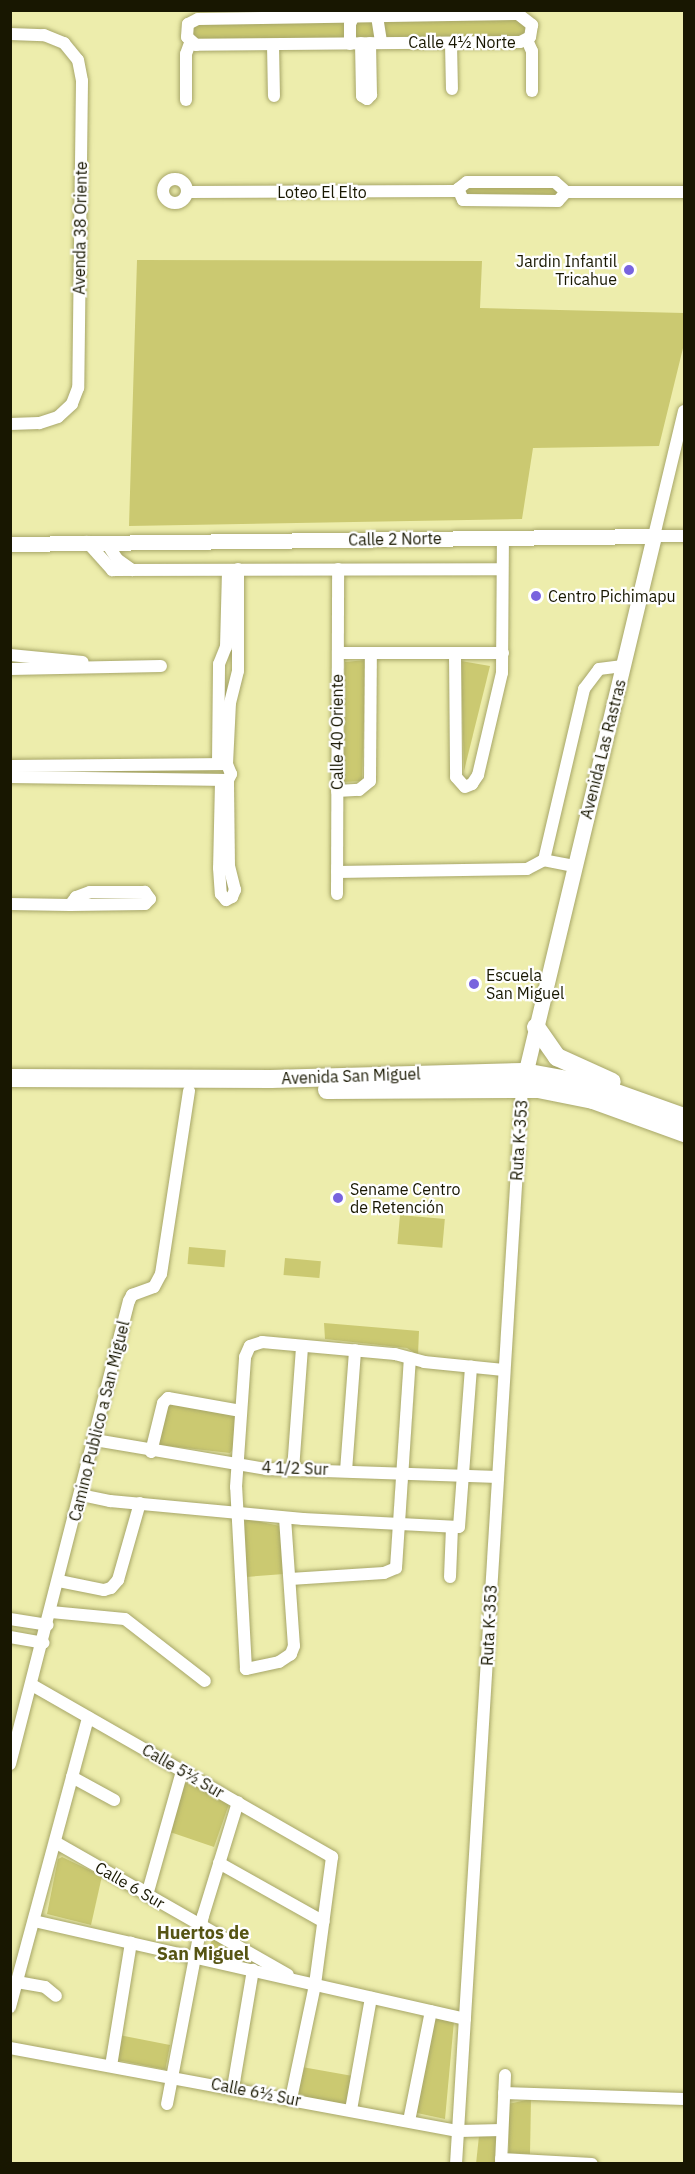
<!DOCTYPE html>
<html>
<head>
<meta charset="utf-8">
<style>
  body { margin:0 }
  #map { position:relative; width:695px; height:2174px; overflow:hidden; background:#ededac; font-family:"IBM Plex Sans",sans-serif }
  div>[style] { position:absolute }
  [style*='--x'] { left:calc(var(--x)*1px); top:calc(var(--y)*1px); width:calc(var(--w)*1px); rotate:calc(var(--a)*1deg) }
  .green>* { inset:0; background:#cbc971; transform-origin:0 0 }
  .roads { filter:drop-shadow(0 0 2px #a7a668) drop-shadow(0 0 2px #a7a668) }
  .minor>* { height:12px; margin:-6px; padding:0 6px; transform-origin:6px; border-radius:6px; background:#fff }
  .minor>.ring { margin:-6px; padding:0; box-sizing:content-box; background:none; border:12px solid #fff; border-radius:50% }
  .major>* { height:15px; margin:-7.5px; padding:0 7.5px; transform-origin:7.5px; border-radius:7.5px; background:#fff }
  .highway>* { height:18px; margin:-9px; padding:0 9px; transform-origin:9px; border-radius:9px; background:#fff }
  .dots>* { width:16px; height:16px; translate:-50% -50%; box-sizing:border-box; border:3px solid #fff; border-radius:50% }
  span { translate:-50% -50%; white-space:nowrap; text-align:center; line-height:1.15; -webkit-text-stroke:4.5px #fff; paint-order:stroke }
  .street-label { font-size:16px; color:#181701 }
  .poi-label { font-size:16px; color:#181701 }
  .right { translate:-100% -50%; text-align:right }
  .left { translate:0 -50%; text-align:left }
  .neighbourhood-label { font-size:18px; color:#565413; font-weight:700 }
  .frame { position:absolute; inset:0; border:12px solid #181701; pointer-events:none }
</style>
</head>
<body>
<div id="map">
  <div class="green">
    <div style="clip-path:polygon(513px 18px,527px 26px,524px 38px,198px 40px,192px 36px,194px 24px)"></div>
    <div style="clip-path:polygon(465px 187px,555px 187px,559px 190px,557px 196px,467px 196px)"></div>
    <div style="clip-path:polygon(137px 260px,482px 261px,480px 308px,684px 313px,684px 344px,659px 446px,533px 448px,522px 519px,129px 526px)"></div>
    <div style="clip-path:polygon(366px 660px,362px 781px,344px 782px,345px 662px)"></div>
    <div style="clip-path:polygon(461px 661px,490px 666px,464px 771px)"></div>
    <div style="left:400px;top:1215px;width:45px;height:29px;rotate:5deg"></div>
    <div style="left:189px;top:1247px;width:37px;height:17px;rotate:5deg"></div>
    <div style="left:285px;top:1258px;width:36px;height:17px;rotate:5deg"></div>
    <div style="clip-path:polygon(324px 1323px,419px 1331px,418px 1355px,407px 1348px,325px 1339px)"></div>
    <div style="clip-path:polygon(172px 1404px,235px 1416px,233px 1449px,230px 1453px,159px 1445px,166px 1409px)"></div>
    <div style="clip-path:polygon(247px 1519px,280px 1526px,284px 1574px,246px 1577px,242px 1526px)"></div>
    <div style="clip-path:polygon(182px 1779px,229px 1804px,214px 1847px,170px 1832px)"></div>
    <div style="clip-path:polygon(62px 1857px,102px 1876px,91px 1925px,47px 1914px,58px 1859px)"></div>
    <div style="clip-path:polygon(214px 1938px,266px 1969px,211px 1955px,206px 1950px)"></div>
    <div style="clip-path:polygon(432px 2018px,454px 2021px,445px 2119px,417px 2113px)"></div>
    <div style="left:119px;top:2035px;width:52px;height:25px;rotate:11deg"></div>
    <div style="left:302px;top:2067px;width:53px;height:31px;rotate:10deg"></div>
    <div style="clip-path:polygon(531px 2099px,530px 2154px,509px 2153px,508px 2104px)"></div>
    <div style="clip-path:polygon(479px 2136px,496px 2136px,495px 2163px,476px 2164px)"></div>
  </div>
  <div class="roads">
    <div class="minor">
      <div style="--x:376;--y:10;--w:33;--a:81"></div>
      <div style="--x:518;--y:14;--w:18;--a:38"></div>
      <div style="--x:532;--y:25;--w:12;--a:99"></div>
      <div style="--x:530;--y:37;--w:11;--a:153"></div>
      <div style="--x:520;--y:42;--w:324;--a:179.5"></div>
      <div style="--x:196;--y:45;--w:12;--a:-138"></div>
      <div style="--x:187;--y:37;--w:13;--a:-86"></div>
      <div style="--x:188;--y:24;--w:11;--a:-27"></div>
      <div style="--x:198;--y:19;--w:320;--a:-0.9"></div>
      <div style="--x:10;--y:34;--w:34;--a:2"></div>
      <div style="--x:44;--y:35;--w:22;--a:22"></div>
      <div style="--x:64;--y:43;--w:22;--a:51"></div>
      <div style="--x:78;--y:60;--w:21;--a:79"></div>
      <div style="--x:82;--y:81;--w:307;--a:90.7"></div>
      <div style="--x:78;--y:388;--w:17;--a:111"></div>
      <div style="--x:72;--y:404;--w:19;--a:137"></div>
      <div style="--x:58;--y:417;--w:20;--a:162"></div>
      <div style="--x:39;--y:423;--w:29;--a:178"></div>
      <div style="--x:527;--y:40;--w:12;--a:66"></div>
      <div style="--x:532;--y:51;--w:40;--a:90"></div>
      <div style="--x:361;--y:43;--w:53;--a:88.9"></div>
      <div style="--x:362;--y:96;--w:6;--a:31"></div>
      <div style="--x:367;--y:99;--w:6;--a:-45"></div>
      <div style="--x:371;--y:95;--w:52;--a:-91.1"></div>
      <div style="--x:451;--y:43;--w:46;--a:88.8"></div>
      <div style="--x:350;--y:44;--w:20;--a:-90"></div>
      <div style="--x:350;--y:24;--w:14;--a:-65"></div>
      <div style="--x:273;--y:45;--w:51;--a:88.9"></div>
      <div style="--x:186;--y:100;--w:46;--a:-90"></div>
      <div style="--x:186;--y:54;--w:12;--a:-70"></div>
      <div class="ring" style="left:163px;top:179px;width:12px;height:12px"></div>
      <div style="--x:467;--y:182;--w:88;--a:0"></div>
      <div style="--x:555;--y:182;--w:15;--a:42"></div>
      <div style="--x:566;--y:192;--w:12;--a:132"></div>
      <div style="--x:558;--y:201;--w:95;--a:-179.4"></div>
      <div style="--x:463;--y:200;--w:12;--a:-114"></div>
      <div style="--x:458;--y:189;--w:11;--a:-38"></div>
      <div style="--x:187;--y:192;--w:270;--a:-0.2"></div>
      <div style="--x:566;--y:192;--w:118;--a:0"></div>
      <div style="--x:684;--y:411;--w:129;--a:103.5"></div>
      <div style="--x:654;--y:536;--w:30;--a:0"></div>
      <div style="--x:87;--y:542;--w:38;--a:48"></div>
      <div style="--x:112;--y:570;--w:390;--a:-0.1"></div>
      <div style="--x:106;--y:542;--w:20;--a:57"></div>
      <div style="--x:117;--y:559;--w:19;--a:36"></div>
      <div style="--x:338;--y:653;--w:165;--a:0"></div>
      <div style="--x:455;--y:653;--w:124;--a:89.5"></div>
      <div style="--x:456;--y:777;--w:13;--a:48"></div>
      <div style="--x:465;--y:787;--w:8;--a:-23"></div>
      <div style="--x:472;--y:784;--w:11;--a:-56"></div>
      <div style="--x:478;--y:775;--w:105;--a:-76.8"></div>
      <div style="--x:502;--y:673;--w:136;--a:-89.6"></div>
      <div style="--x:10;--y:655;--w:73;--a:5.5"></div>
      <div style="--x:10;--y:669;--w:151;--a:-1.1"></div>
      <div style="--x:218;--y:763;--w:99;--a:-89.4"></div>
      <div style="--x:219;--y:664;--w:18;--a:-68"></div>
      <div style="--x:226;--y:647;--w:77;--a:-88.5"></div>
      <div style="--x:10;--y:766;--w:217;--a:-0.5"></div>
      <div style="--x:10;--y:777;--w:218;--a:0.8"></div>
      <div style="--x:228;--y:780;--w:7;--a:-63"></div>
      <div style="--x:231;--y:774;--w:11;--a:-112"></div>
      <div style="--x:227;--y:764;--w:61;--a:-87.2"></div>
      <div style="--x:230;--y:703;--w:33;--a:-76"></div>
      <div style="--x:238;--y:671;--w:102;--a:-90"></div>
      <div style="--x:221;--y:782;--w:86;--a:91.3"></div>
      <div style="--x:219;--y:868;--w:26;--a:86"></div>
      <div style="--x:221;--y:894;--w:8;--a:50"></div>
      <div style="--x:226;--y:900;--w:7;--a:-27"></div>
      <div style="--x:232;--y:897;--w:8;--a:-67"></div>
      <div style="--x:235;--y:890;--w:25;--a:-104"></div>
      <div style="--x:229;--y:866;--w:86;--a:-90.7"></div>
      <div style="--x:337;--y:791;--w:22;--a:-3"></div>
      <div style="--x:359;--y:790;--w:14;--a:-39"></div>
      <div style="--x:370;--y:781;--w:128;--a:-89.6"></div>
      <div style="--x:574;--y:866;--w:31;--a:-169"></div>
      <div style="--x:544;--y:860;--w:176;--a:-76.8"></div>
      <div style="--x:584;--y:689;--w:25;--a:-53"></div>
      <div style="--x:599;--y:669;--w:24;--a:-7"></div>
      <div style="--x:337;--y:872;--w:190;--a:-0.9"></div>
      <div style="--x:527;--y:869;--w:19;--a:-28"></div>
      <div style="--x:337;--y:894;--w:325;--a:-89.8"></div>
      <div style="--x:10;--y:904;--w:60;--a:1"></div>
      <div style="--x:70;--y:905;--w:75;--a:-0.8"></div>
      <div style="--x:145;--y:904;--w:7;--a:-45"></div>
      <div style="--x:150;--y:899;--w:9;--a:-126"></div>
      <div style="--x:145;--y:892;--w:55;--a:180"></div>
      <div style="--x:90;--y:892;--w:15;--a:160"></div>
      <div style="--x:76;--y:897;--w:10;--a:127"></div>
      <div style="--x:95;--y:1440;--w:173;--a:9.6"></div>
      <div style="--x:266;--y:1469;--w:232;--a:2"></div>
      <div style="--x:151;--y:1452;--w:50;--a:-76.2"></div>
      <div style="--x:163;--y:1403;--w:7;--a:-45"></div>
      <div style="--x:168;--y:1398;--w:74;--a:10.1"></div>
      <div style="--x:293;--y:1470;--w:124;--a:-85.8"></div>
      <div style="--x:346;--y:1471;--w:121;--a:-85.7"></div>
      <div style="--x:81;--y:1495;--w:30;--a:12"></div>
      <div style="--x:110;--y:1501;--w:194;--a:5.3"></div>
      <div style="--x:303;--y:1519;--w:156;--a:2.9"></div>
      <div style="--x:459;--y:1527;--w:161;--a:-85.7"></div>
      <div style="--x:285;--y:1518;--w:128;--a:86"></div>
      <div style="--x:294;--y:1646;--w:9;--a:111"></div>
      <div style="--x:291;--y:1654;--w:14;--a:146"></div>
      <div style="--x:279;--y:1662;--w:34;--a:168"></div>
      <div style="--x:246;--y:1669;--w:182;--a:-93.1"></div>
      <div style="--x:236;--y:1487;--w:130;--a:-86"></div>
      <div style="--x:245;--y:1357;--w:12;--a:-66"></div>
      <div style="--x:250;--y:1346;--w:13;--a:-18"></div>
      <div style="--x:262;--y:1342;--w:134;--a:5.2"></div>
      <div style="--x:395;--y:1354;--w:30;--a:15"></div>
      <div style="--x:424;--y:1362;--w:80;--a:5.7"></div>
      <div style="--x:450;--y:1577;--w:49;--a:-87.7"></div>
      <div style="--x:290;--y:1579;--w:94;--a:-3.7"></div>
      <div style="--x:384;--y:1573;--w:13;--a:-23"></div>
      <div style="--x:396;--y:1568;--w:210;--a:-86.2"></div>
      <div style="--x:59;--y:1581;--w:46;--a:11.3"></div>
      <div style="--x:104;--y:1590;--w:7;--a:-16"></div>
      <div style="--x:111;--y:1588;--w:11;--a:-49"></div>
      <div style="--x:118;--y:1580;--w:80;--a:-74.1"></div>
      <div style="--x:51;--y:1612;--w:74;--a:5.4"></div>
      <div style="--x:125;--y:1619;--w:101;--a:37.8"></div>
      <div style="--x:10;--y:1619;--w:38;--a:9"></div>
      <div style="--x:10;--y:1637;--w:34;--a:10"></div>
      <div style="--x:32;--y:1685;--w:346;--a:29.8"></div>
      <div style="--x:332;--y:1857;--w:129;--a:97.6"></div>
      <div style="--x:315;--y:1985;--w:116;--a:101.9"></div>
      <div style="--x:10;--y:1764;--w:478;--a:-75.6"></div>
      <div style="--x:129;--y:1301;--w:7;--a:-63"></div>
      <div style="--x:132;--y:1295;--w:23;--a:-20"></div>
      <div style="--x:154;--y:1287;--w:15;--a:-62"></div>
      <div style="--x:161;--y:1274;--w:185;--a:-81.3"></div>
      <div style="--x:72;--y:1777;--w:48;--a:28.7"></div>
      <div style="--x:55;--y:1842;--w:268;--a:29.7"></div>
      <div style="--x:219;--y:1863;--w:120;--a:29.3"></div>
      <div style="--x:147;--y:1895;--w:129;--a:-74.2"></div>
      <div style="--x:34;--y:1921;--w:442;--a:12.8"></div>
      <div style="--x:17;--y:1982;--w:28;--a:10"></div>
      <div style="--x:45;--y:1987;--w:14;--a:39"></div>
      <div style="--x:10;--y:2007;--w:300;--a:-74.9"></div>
      <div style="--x:10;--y:2048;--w:457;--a:10.5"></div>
      <div style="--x:459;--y:2131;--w:43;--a:-1.3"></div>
      <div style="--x:111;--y:2066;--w:125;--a:-80.8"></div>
      <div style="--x:233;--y:2088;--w:120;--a:-80.4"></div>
      <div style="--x:504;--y:2093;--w:180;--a:1.9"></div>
      <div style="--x:167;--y:2104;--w:191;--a:-79.2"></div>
      <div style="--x:203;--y:1916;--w:119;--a:-72.9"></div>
      <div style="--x:351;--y:2110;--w:114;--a:-79.9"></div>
      <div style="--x:409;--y:2121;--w:112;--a:-78.7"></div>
      <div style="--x:501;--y:2159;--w:91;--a:3.1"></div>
      <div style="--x:456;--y:2164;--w:1079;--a:-86.49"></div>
      <div style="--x:501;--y:2164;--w:89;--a:-87.4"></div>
    </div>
    <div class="major">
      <div style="--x:10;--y:544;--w:644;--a:-0.71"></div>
      <div style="--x:654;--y:536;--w:562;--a:103.47"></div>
    </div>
    <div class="highway">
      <div style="--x:536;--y:1027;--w:37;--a:55"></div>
      <div style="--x:557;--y:1057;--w:60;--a:24.4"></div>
      <div style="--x:10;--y:1078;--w:261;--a:0.2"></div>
      <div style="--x:271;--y:1079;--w:253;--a:-1.6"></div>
      <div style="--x:524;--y:1072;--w:71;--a:10.5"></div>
      <div style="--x:594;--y:1085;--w:96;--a:19.6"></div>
      <div style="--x:327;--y:1090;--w:211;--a:-0.3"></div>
      <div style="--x:538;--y:1089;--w:56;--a:11.3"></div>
      <div style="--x:593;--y:1100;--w:97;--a:19.9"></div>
    </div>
  </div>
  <div class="dots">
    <div style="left:629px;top:270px;background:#7863de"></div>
    <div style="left:536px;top:596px;background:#7863de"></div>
    <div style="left:474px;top:984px;background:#7863de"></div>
    <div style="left:338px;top:1198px;background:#7863de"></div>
  </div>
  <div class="street-label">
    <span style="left:462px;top:42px">Calle 4½ Norte</span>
    <span style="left:322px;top:192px">Loteo El Elto</span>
    <span style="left:80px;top:228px;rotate:-89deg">Avenda 38 Oriente</span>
    <span style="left:395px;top:539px;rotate:-1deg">Calle 2 Norte</span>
    <span style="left:337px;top:732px;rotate:-90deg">Calle 40 Oriente</span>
    <span style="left:603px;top:749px;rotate:-76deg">Avenida Las Rastras</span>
    <span style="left:351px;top:1076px;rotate:-2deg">Avenida San Miguel</span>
    <span style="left:519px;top:1140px;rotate:-86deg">Ruta K-353</span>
    <span style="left:99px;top:1421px;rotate:-76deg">Camino Publico a San Miguel</span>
    <span style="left:295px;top:1468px;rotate:2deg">4 1/2 Sur</span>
    <span style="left:489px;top:1625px;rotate:-87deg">Ruta K-353</span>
    <span style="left:183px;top:1771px;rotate:30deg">Calle 5½ Sur</span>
    <span style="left:130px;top:1885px;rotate:30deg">Calle 6 Sur</span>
    <span style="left:256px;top:2092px;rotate:11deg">Calle 6½ Sur</span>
  </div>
  <div class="poi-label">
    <span class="right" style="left:617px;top:270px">Jardin Infantil<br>Tricahue</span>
    <span class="left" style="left:548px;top:596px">Centro Pichimapu</span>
    <span class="left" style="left:486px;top:984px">Escuela<br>San Miguel</span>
    <span class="left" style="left:350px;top:1198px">Sename Centro<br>de Retención</span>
  </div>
  <div class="neighbourhood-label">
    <span style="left:203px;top:1944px">Huertos de<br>San Miguel</span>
  </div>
  <div class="frame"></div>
</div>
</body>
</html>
